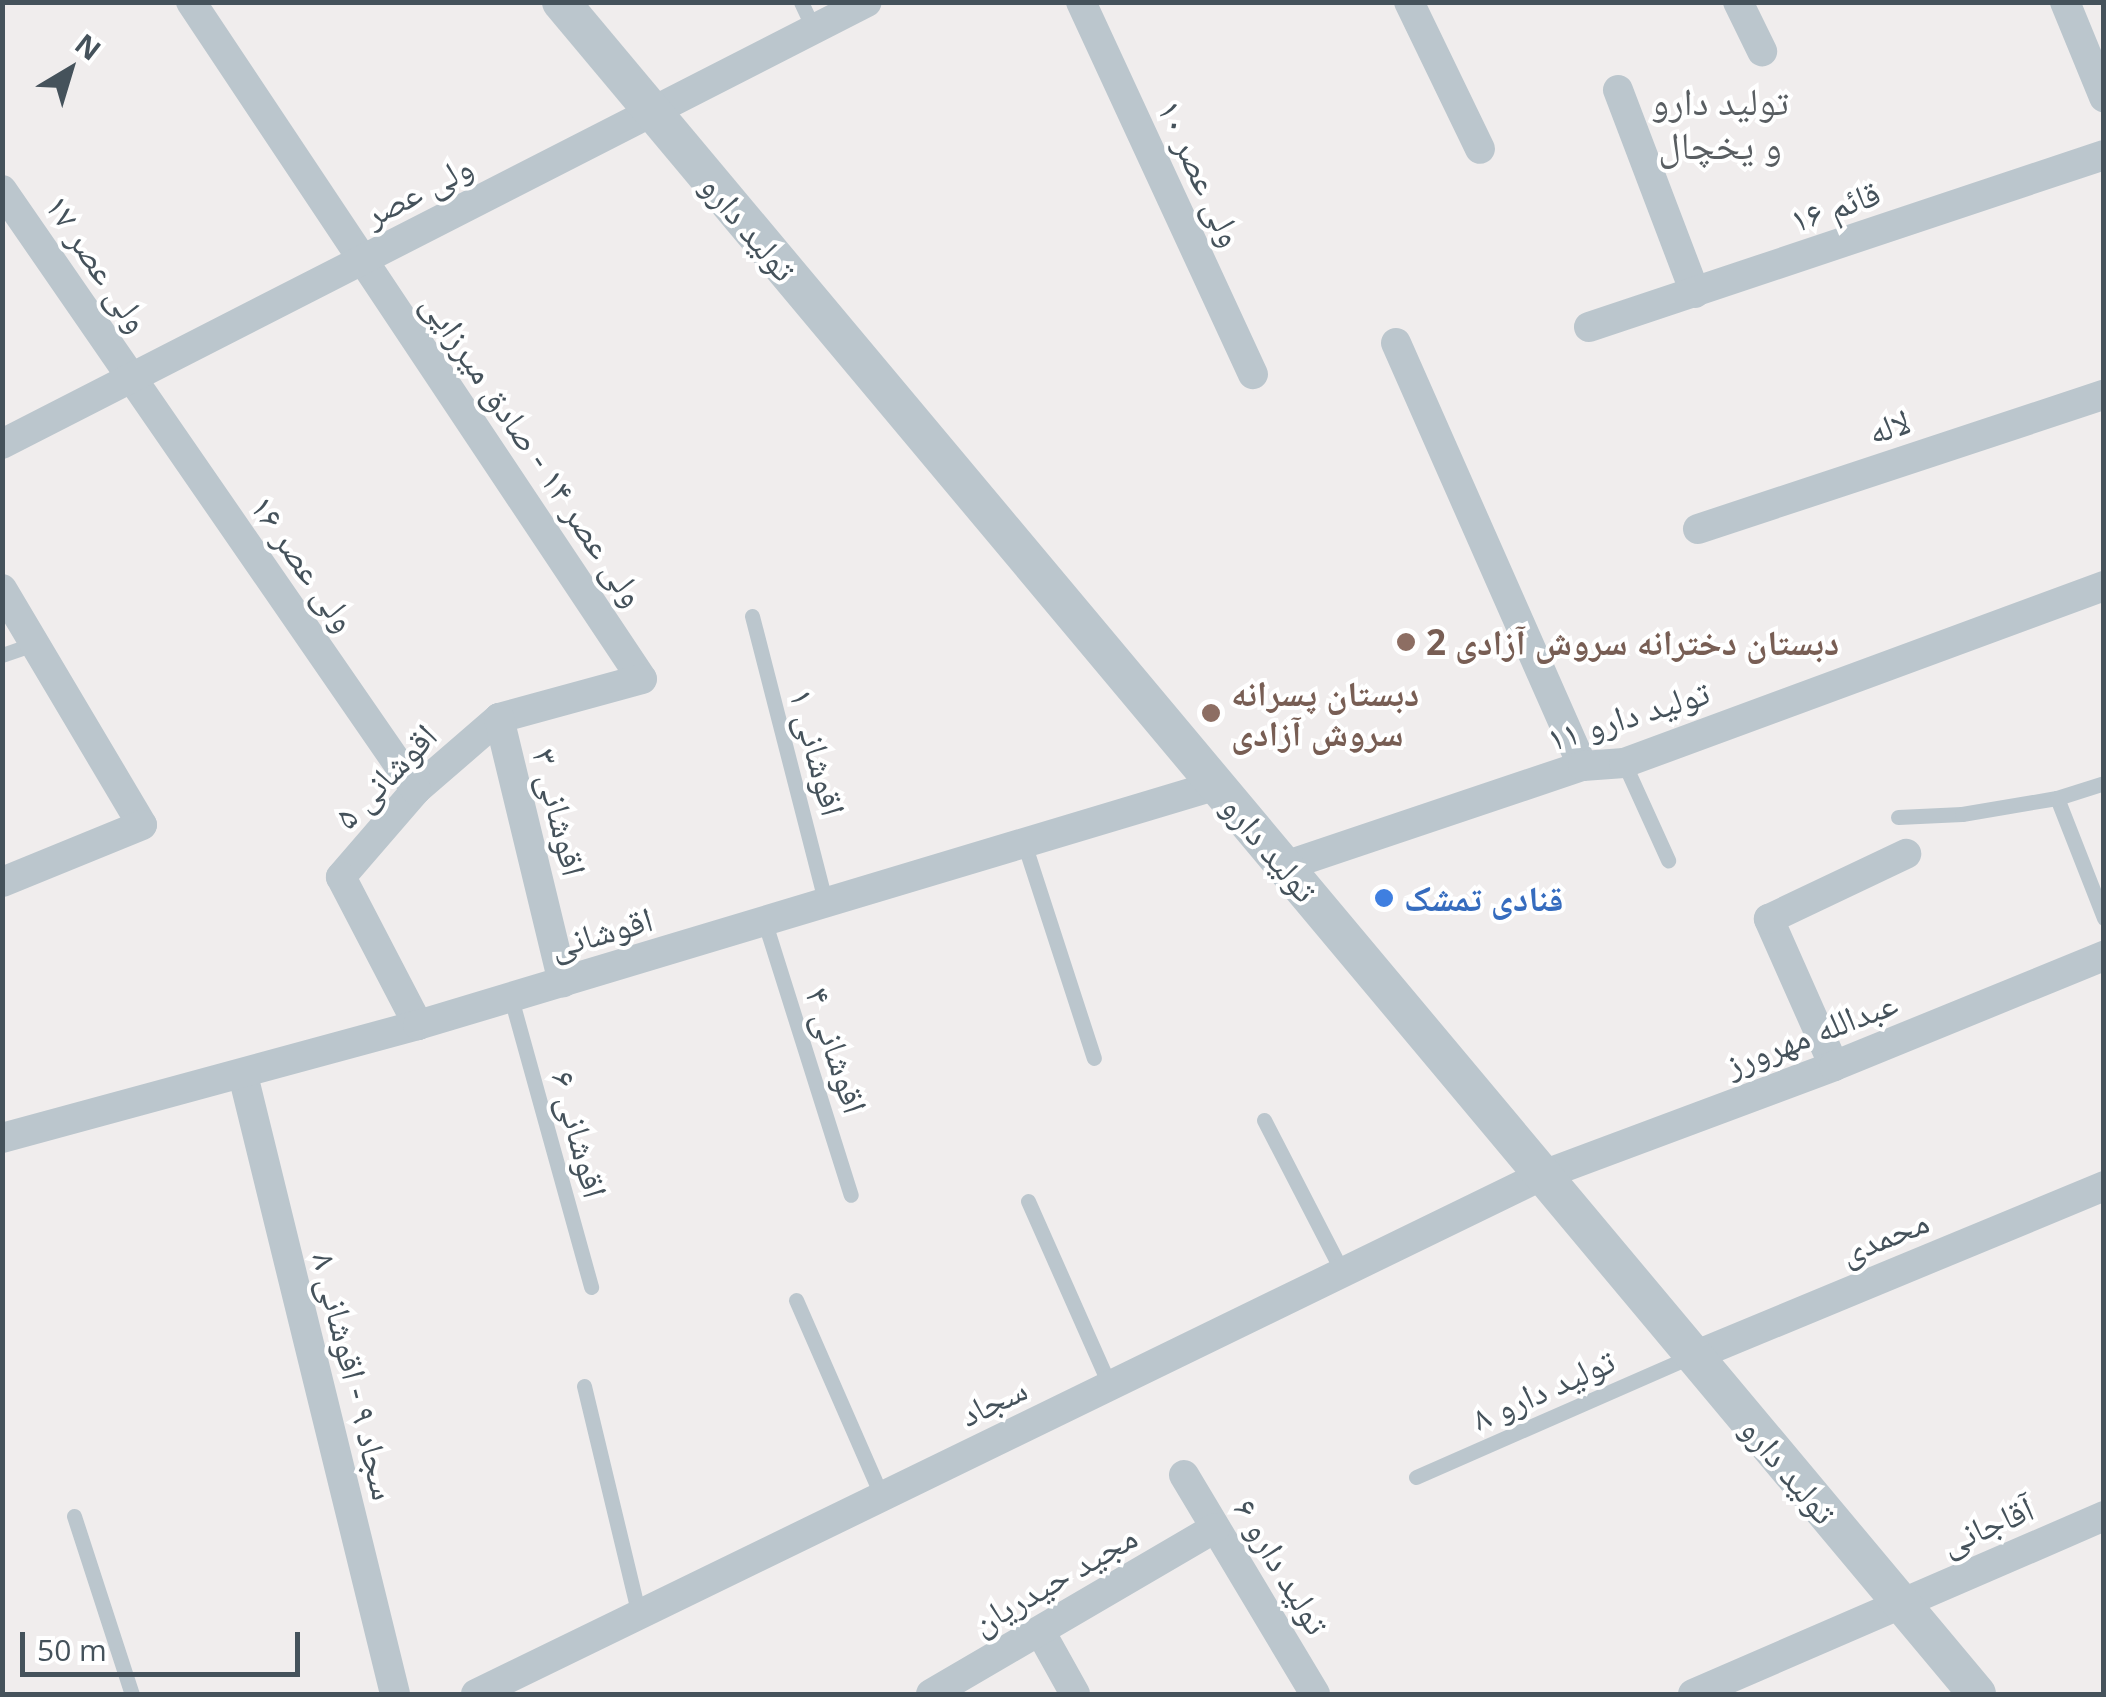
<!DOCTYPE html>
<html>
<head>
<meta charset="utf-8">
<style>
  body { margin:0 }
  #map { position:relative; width:2106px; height:1697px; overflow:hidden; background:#f0eded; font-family:"Open Sans","Noto Naskh Arabic",sans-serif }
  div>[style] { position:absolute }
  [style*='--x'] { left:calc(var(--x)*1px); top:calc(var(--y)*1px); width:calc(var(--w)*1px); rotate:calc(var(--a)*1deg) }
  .service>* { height:15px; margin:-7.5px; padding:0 7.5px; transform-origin:7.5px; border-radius:7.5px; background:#bbc6cd }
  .minor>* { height:30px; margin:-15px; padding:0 15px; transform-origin:15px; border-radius:15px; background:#bbc6cd }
  .tertiary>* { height:38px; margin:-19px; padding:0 19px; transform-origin:19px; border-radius:19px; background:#bbc6cd }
  .dots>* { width:28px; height:28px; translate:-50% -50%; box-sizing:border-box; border:5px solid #fff; border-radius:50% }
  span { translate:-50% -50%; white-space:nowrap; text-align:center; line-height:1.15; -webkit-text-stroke:8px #fff; paint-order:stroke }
  .street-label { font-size:35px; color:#45525b }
  .education-label { font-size:35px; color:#785e54; font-weight:700 }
  .left { translate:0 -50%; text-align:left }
  .shop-label { font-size:35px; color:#366cbe; font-weight:700 }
  .neighbourhood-label { font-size:38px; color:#595e62 }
  .frame { position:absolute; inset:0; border:5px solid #45525b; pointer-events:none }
  .north { position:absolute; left:20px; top:20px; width:100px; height:100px; -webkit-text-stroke:8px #fff; paint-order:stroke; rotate:38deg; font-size:28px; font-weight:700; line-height:40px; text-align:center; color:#45525b }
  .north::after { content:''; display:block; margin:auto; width:35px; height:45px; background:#45525b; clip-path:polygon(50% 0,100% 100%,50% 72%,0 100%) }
  .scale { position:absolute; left:20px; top:1632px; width:280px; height:45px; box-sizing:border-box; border:5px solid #45525b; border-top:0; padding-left:12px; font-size:30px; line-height:35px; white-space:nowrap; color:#45525b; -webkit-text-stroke:8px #fff; paint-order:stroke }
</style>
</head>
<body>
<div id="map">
  <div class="service">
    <div style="--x:801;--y:2;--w:31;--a:65"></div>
    <div style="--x:752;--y:616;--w:297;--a:75.6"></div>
    <div style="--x:2;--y:655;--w:34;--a:-19"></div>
    <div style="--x:1624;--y:763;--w:107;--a:65.6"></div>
    <div style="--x:2057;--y:798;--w:129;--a:68.6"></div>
    <div style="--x:1898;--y:817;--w:64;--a:-2.7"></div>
    <div style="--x:1962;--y:814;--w:96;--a:-9.6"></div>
    <div style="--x:2057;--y:798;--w:49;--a:-17.7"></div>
    <div style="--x:1024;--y:843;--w:226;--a:72"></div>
    <div style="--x:765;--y:923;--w:285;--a:72.5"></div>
    <div style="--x:511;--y:998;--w:300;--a:74.5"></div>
    <div style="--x:1264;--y:1120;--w:172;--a:62.7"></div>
    <div style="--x:1028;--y:1201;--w:202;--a:66.1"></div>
    <div style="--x:796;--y:1300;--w:215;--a:66.4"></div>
    <div style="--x:584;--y:1386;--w:236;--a:76.5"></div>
    <div style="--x:1416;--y:1477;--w:301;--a:-23.7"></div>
    <div style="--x:74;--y:1516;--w:187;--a:72"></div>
  </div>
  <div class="minor">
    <div style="--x:191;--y:2;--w:813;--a:56.33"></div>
    <div style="--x:642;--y:679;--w:148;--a:164.7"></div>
    <div style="--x:499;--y:718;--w:110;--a:139.1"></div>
    <div style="--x:416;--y:790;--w:115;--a:130.8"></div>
    <div style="--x:341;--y:877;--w:167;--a:62.5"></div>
    <div style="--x:1081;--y:2;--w:410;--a:65.2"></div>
    <div style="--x:1409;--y:2;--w:163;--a:64.2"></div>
    <div style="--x:1738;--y:2;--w:55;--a:63.9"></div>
    <div style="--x:2065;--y:2;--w:103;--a:67.7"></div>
    <div style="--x:1618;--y:90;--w:217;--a:69.2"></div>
    <div style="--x:2;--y:190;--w:729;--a:55.39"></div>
    <div style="--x:1589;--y:327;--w:543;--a:-18.47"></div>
    <div style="--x:1396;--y:343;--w:462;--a:66.2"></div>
    <div style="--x:2;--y:444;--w:971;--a:-27.07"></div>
    <div style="--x:1698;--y:529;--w:428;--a:-18.3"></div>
    <div style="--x:2;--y:589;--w:274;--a:59.3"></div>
    <div style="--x:142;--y:825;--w:151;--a:157.8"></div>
    <div style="--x:499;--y:718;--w:272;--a:76.4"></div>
    <div style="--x:1285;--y:866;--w:314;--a:-18.6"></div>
    <div style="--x:1583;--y:766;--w:41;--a:-4.2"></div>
    <div style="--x:1624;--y:763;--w:512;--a:-20.24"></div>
    <div style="--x:1834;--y:1066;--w:161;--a:-113.9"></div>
    <div style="--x:1769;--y:919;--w:152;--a:-25.4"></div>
    <div style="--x:243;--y:1075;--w:637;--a:76.2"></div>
    <div style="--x:2;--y:1138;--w:431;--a:-15.2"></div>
    <div style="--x:418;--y:1025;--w:834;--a:-16.72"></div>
    <div style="--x:1694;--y:1356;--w:444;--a:-22.5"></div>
    <div style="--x:1184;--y:1475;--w:255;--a:59.1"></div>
    <div style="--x:1040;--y:1631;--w:72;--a:60.9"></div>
    <div style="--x:476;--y:1694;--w:1187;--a:-25.94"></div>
    <div style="--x:1543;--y:1175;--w:311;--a:-20.5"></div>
    <div style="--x:1834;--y:1066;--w:292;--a:-22.2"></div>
    <div style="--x:931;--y:1694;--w:329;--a:-30.3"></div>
    <div style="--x:1693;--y:1694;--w:448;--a:-23.4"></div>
  </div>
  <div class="tertiary">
    <div style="--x:561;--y:2;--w:2206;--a:50.07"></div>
  </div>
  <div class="dots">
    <div style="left:1406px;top:642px;background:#8d6e63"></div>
    <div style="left:1211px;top:713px;background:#8d6e63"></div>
    <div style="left:1384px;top:898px;background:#3f7fe0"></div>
  </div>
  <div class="street-label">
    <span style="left:1201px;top:173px;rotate:65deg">ولی عصر ۱۰</span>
    <span style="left:418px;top:190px;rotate:-27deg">ولی عصر</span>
    <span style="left:1835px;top:206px;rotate:-19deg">قائم ۱۶</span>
    <span style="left:749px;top:227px;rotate:50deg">تولید دارو</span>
    <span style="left:98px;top:263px;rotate:56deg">ولی عصر ۱۷</span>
    <span style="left:1889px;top:426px;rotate:-18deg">لاله</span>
    <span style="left:534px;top:449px;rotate:56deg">ولی عصر ۱۴ - صادق میرزایی</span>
    <span style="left:304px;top:563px;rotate:55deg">ولی عصر ۱۶</span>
    <span style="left:1628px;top:715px;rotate:-17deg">تولید دارو ۱۱</span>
    <span style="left:818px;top:752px;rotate:75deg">اقوشانی ۱</span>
    <span style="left:385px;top:776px;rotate:-46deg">اقوشانی ۵</span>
    <span style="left:560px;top:812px;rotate:76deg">اقوشانی ۳</span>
    <span style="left:1270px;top:848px;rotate:50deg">تولید دارو</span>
    <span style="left:601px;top:932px;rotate:-16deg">اقوشانی</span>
    <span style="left:1811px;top:1033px;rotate:-21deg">عبدالله مهرورز</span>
    <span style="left:837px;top:1050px;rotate:72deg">اقوشانی ۴</span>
    <span style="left:580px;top:1134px;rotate:75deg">اقوشانی ۶</span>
    <span style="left:1884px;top:1236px;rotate:-22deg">محمدی</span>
    <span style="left:355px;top:1376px;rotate:76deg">سجاد ۹ - اقوشانی ۸</span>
    <span style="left:1543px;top:1389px;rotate:-24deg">تولید دارو ۸</span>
    <span style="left:993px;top:1401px;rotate:-26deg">سجاد</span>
    <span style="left:1789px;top:1470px;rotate:50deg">تولید دارو</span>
    <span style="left:1987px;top:1525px;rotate:-23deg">آقاجانی</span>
    <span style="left:1282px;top:1566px;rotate:59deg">تولید دارو ۶</span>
    <span style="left:1054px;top:1579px;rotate:-30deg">مجید حیدریان</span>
  </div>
  <div class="education-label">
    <span class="left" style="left:1426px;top:642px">دبستان دخترانه سروش آزادی 2</span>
    <span class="left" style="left:1231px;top:713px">دبستان پسرانه<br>سروش آزادی</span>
  </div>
  <div class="shop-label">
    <span class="left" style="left:1404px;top:898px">قنادی تمشک</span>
  </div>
  <div class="neighbourhood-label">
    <span style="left:1720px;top:123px">تولید دارو<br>و یخچال</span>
  </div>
  <div class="frame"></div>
  <div class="north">N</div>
  <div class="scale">50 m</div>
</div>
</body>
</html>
